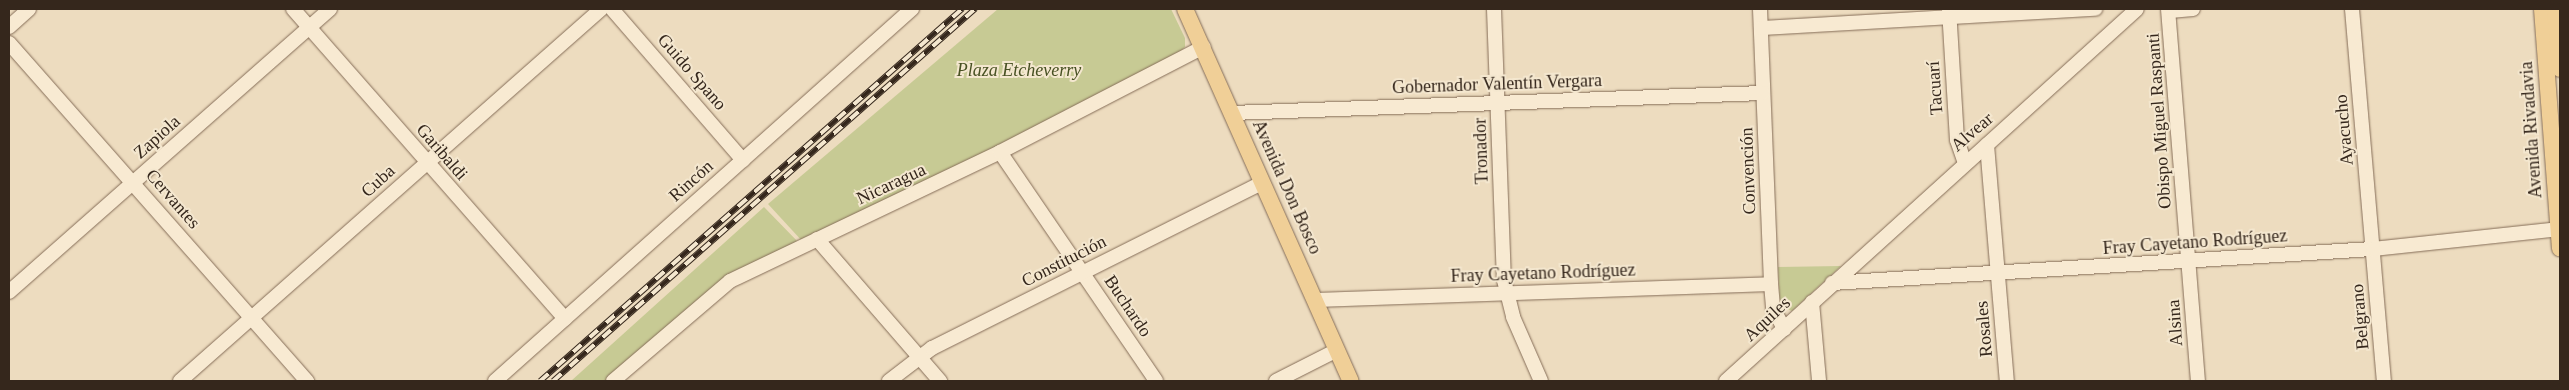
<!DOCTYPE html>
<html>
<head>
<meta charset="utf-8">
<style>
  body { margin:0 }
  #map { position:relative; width:2569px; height:390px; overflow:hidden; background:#eddcbf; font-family:Georgia,serif }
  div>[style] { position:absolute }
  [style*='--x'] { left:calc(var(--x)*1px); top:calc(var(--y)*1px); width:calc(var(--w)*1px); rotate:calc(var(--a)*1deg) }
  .green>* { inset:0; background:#c7ca94 }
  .roads { filter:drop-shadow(0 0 1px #856d58) drop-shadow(0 0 1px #856d58) }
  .minor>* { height:14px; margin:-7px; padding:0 7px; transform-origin:7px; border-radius:7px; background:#f8ead2 }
  .major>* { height:16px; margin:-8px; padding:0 8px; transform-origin:8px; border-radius:8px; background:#f0cf97 }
  .rail>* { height:5.5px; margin-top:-2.75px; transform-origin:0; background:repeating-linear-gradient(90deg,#f4e7cf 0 11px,#35271c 0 22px); box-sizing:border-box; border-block:1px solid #35271c }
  span { translate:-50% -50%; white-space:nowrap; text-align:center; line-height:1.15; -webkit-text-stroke:4px #f4e7cf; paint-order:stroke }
  .park-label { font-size:18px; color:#485123; font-style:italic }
  .street-label { font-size:18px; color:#35271c }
  .frame { position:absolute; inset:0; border:10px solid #35271c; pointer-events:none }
</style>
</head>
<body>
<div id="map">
  <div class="green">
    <div style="clip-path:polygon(998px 9px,1171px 9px,1185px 38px,1185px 47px,1179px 53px,983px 156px,803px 242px,768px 204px)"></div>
    <div style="clip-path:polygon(764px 207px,800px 244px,722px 281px,610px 381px,571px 381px)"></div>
    <div style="clip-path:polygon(1841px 266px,1792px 311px,1780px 306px,1778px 267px)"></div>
  </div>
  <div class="roads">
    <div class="minor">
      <div style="--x:293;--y:9;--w:412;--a:48.7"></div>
      <div style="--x:612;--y:9;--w:200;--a:49.1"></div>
      <div style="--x:1494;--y:9;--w:271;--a:87.9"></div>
      <div style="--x:1504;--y:280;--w:38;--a:76"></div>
      <div style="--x:1513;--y:317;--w:70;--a:66.4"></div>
      <div style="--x:1760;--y:9;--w:275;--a:87.7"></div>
      <div style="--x:1771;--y:284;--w:24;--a:85"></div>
      <div style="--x:1773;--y:308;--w:24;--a:62"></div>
      <div style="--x:1949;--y:9;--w:131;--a:86.5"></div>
      <div style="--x:1957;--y:140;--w:24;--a:71"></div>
      <div style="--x:2168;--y:9;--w:373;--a:85.4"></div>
      <div style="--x:2352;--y:9;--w:373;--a:85.1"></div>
      <div style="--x:2170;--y:11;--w:23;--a:-5"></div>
      <div style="--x:9;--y:27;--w:27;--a:-42"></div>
      <div style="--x:1761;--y:28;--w:335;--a:-3.3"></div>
      <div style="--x:9;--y:43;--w:451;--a:48.6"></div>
      <div style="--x:1232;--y:113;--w:531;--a:-2.16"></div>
      <div style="--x:1987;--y:145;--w:237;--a:85.2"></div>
      <div style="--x:1000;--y:152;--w:277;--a:55.7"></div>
      <div style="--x:817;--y:239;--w:188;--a:49.1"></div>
      <div style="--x:1832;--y:283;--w:542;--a:-3.6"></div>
      <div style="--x:2373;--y:249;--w:188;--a:-6.1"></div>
      <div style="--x:9;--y:292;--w:428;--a:-41.4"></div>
      <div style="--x:1316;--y:300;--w:455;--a:-2"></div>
      <div style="--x:1812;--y:302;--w:79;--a:84.9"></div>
      <div style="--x:180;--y:381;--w:562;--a:-41.46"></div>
      <div style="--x:495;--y:381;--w:559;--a:-41.74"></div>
      <div style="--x:613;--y:381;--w:154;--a:-40.5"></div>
      <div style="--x:730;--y:281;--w:299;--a:-25.5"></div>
      <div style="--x:1000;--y:152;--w:229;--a:-27.3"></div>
      <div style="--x:889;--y:381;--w:54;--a:-37.5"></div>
      <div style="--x:932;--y:348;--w:369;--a:-26.6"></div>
      <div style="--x:1276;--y:381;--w:68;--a:-26.9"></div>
      <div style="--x:1726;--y:381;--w:554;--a:-42.15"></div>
    </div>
    <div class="major">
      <div style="--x:1185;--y:9;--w:407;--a:66"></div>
      <div style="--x:2542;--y:9;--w:240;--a:85.7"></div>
      <div style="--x:2555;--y:9;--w:60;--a:85.2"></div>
    </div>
  </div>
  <div class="rail">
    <div style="--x:540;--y:381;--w:563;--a:-41.4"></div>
    <div style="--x:553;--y:381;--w:563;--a:-41.4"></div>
  </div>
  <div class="park-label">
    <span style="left:1019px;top:70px">Plaza Etcheverry</span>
  </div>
  <div class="street-label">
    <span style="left:692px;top:72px;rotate:49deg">Guido Spano</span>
    <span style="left:1497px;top:84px;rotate:-2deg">Gobernador Valentín Vergara</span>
    <span style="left:1935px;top:88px;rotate:-94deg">Tacuarí</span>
    <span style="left:2159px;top:121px;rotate:-94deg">Obispo Miguel Raspanti</span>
    <span style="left:2344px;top:130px;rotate:-95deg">Ayacucho</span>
    <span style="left:2531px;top:130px;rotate:-94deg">Avenida Rivadavia</span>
    <span style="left:1972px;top:132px;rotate:-41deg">Alvear</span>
    <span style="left:157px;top:137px;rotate:-42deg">Zapiola</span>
    <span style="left:1481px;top:151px;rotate:-92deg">Tronador</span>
    <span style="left:442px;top:152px;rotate:49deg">Garibaldi</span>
    <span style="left:1748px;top:171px;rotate:-92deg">Convención</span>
    <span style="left:378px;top:181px;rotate:-42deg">Cuba</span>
    <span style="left:691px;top:181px;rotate:-42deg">Rincón</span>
    <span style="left:891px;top:184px;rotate:-25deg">Nicaragua</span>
    <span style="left:1287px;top:187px;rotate:66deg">Avenida Don Bosco</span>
    <span style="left:173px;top:199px;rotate:49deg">Cervantes</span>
    <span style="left:2195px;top:242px;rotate:-4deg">Fray Cayetano Rodríguez</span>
    <span style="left:1064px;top:261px;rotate:-27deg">Constitución</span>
    <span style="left:1543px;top:273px;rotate:-2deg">Fray Cayetano Rodríguez</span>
    <span style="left:1128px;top:306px;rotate:56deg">Buchardo</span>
    <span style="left:2360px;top:317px;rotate:-95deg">Belgrano</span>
    <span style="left:1767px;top:319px;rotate:-43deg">Aquiles</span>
    <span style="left:2175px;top:323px;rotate:-94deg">Alsina</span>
    <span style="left:1984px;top:329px;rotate:-95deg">Rosales</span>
  </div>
  <div class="frame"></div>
</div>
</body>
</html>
